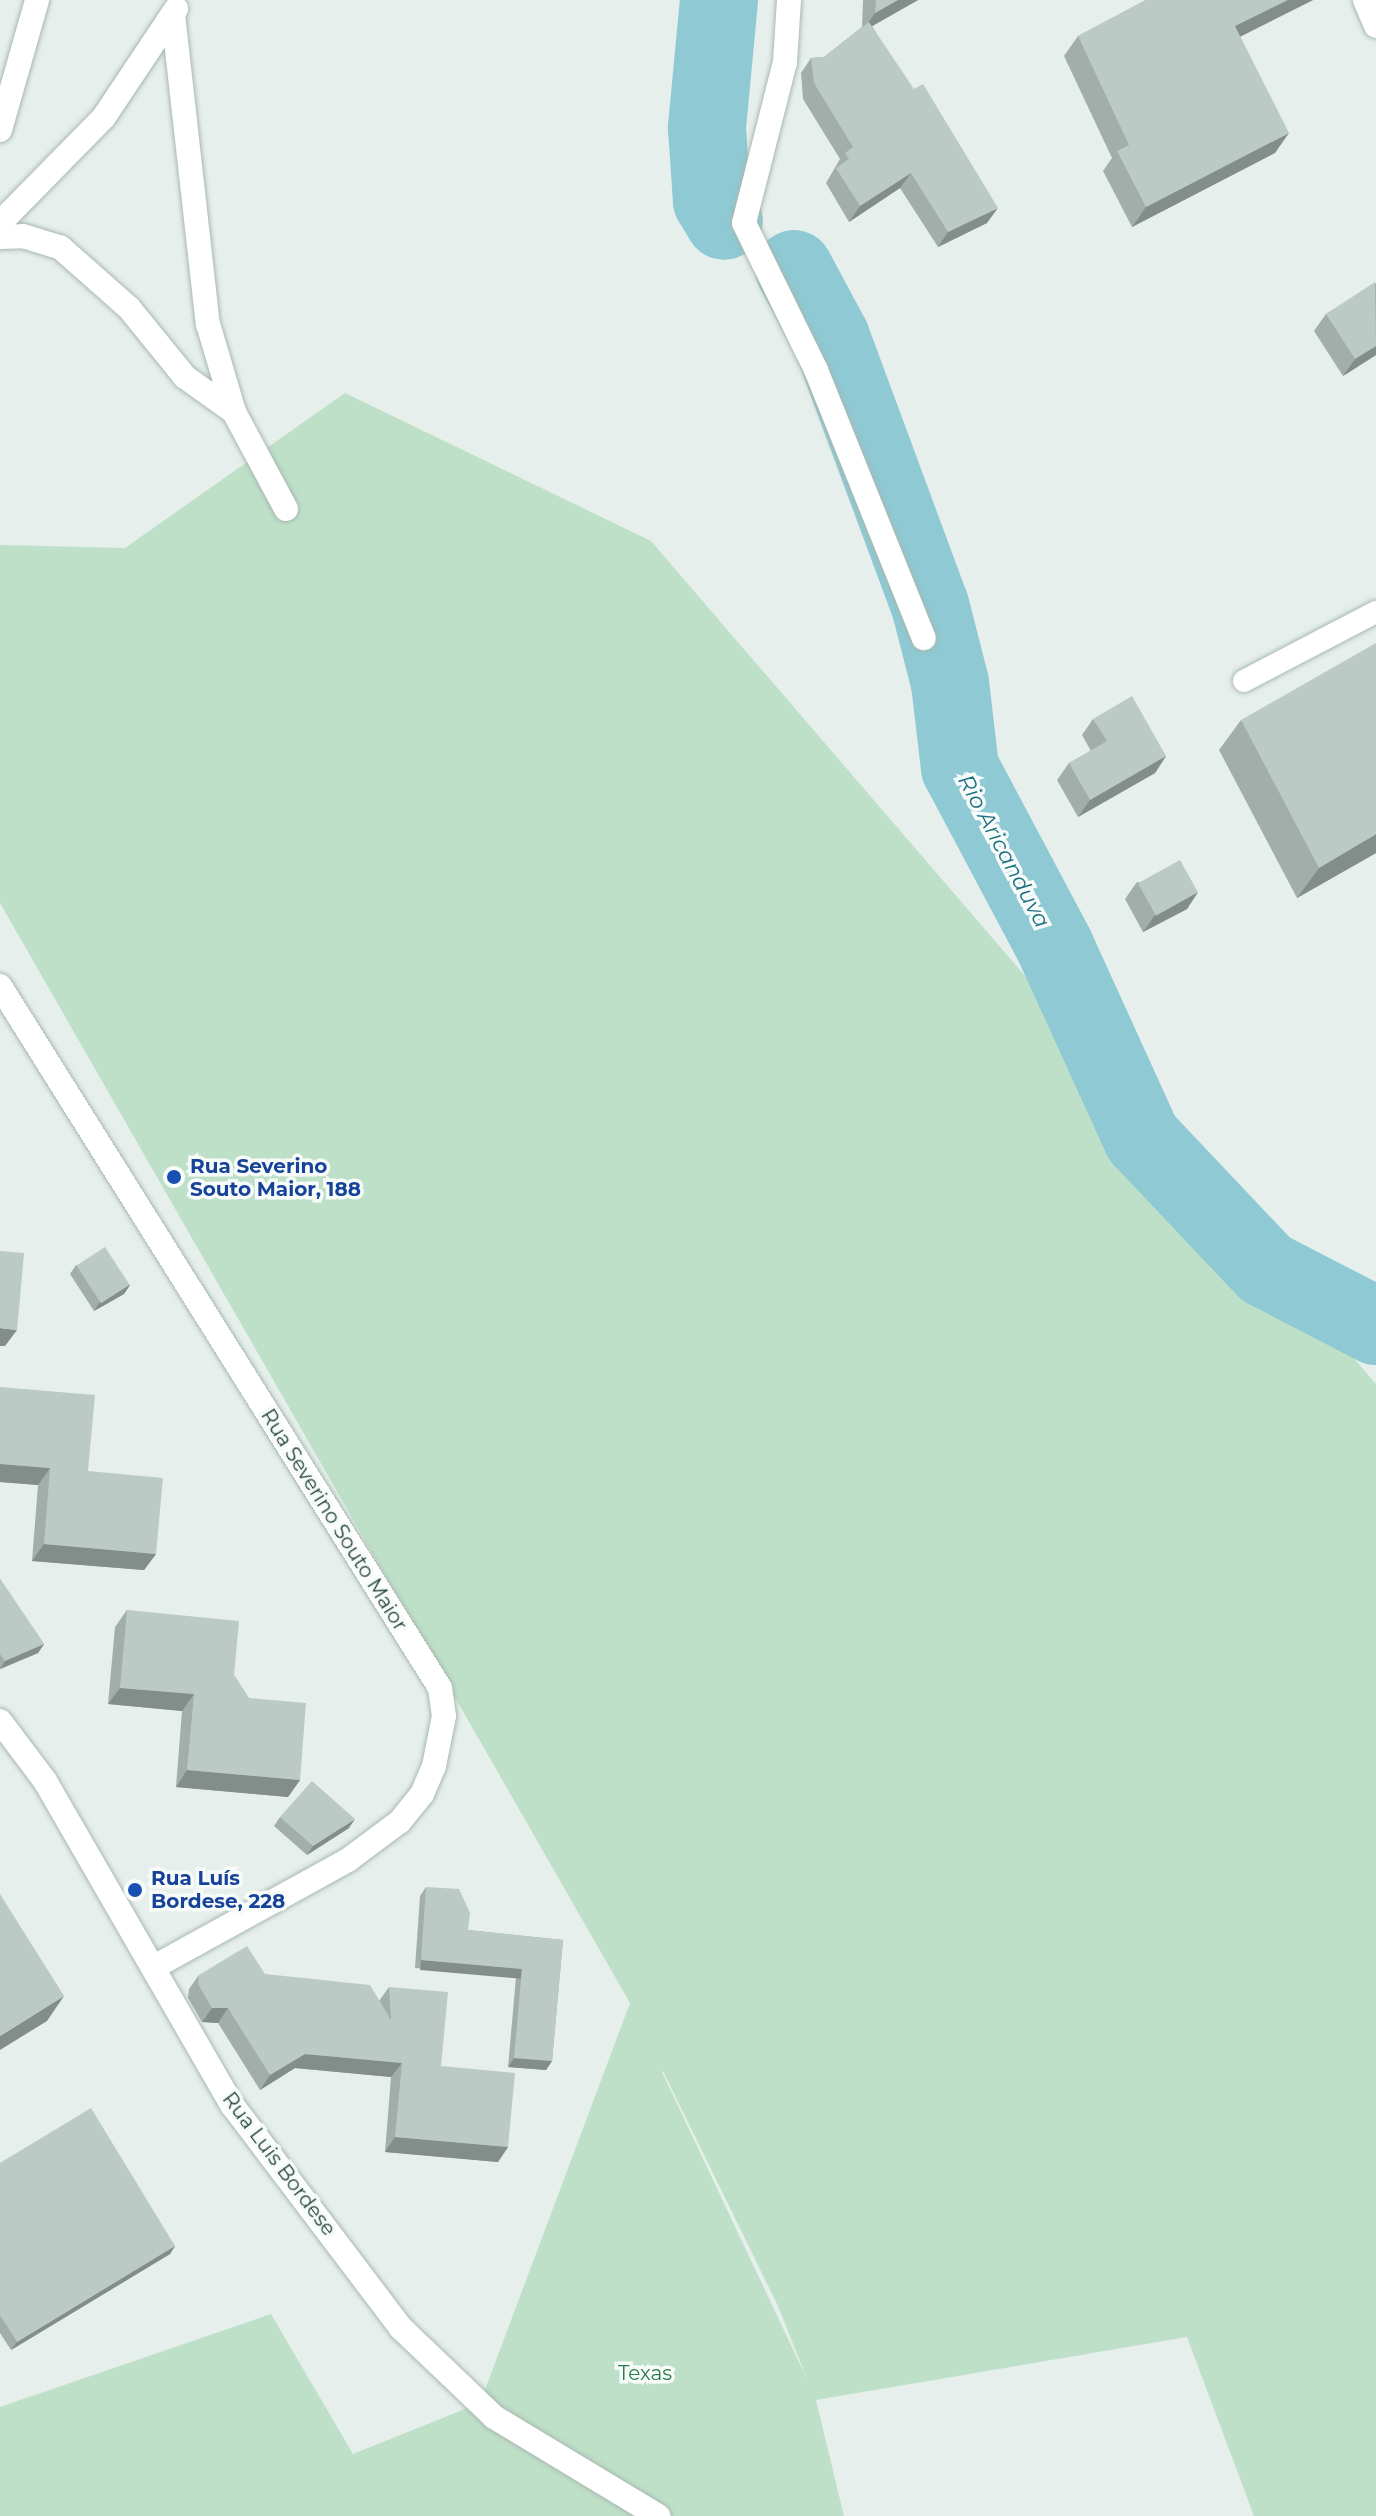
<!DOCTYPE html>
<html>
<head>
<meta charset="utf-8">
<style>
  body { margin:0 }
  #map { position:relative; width:1376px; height:2516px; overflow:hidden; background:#e6efeb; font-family:Montserrat,sans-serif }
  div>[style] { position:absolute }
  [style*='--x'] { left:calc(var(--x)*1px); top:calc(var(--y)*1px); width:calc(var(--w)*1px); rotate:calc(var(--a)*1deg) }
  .green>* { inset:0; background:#bfe0c8 }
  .river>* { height:78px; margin:-39px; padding:0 39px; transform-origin:39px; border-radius:39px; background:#8ec9d4 }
  .roads { filter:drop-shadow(0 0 2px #a8b8b2) drop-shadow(0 0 2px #a8b8b2) }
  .service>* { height:22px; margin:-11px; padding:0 11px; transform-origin:11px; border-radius:11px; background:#fff }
  .minor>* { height:24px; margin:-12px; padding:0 12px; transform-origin:12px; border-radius:12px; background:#fff }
  .wall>* { inset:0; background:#a1aea9 }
  .shaded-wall>* { inset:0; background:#838d89; transform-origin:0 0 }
  .building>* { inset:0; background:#bbcac4; transform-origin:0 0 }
  .dots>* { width:22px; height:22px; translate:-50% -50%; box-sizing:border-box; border:4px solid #f7fbf9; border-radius:50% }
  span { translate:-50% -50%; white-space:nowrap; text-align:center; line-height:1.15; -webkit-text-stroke:7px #f7fbf9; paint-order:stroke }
  .transit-label { font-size:20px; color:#164399; font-weight:700 }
  .left { translate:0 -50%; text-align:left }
  .street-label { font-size:20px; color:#24423a }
  .park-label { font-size:20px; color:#2d7a4b }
  .water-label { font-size:22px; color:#1c6f80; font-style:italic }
</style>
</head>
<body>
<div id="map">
  <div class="green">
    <div style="clip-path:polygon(evenodd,345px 393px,651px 541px,1376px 1384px,1376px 2516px,1254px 2516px,1187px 2337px,816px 2400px,844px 2516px,0 2516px,0 2407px,271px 2314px,353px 2454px,480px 2403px,630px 2003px,0 903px,0 545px,125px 548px,345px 393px,663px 2071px,778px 2306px,807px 2379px,662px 2072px,663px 2071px)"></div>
  </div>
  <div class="river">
    <div style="--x:719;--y:0;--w:129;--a:95.4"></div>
    <div style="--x:707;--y:128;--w:73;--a:86.1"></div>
    <div style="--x:712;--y:201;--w:23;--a:59"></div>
    <div style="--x:794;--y:269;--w:78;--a:61.8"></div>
    <div style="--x:831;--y:338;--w:285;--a:69.7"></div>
    <div style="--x:930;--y:605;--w:81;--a:75.6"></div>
    <div style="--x:950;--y:683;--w:86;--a:83.3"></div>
    <div style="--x:960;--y:768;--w:203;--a:62"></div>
    <div style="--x:1055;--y:947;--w:210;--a:65.5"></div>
    <div style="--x:1142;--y:1138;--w:180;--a:46.6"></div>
    <div style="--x:1266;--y:1269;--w:124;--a:27.4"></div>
  </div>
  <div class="roads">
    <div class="service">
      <div style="--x:1244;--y:681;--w:149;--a:-27.6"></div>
    </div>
    <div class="minor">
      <div style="--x:789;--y:0;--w:62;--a:93.7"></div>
      <div style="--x:785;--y:62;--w:166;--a:104.3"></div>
      <div style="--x:744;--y:223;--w:164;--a:63.9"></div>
      <div style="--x:816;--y:370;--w:289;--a:68.1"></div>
      <div style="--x:1365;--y:0;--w:28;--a:67"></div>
      <div style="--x:173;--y:14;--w:312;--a:83.6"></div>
      <div style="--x:208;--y:324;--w:92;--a:73.5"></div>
      <div style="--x:234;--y:412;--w:110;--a:61.8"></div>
      <div style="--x:0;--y:130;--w:135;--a:-74.1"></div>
      <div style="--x:0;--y:223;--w:148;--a:-45.5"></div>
      <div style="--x:104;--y:117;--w:130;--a:-56.3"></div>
      <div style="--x:0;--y:237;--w:23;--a:-2"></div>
      <div style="--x:23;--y:236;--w:39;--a:17"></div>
      <div style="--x:60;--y:247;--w:92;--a:41.5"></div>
      <div style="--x:129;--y:308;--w:89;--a:50.9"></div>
      <div style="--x:185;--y:377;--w:60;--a:35.5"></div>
      <div style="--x:0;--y:986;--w:828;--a:57.92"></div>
      <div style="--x:440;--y:1688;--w:28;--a:82"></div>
      <div style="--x:444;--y:1716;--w:51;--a:101.3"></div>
      <div style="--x:434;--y:1766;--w:30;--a:113"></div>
      <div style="--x:422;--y:1794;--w:36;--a:129"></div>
      <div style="--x:399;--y:1822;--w:64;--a:143.3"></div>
      <div style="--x:348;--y:1860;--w:222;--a:151.1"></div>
      <div style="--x:0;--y:1721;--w:75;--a:53.1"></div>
      <div style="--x:45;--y:1781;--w:375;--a:60"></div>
      <div style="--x:233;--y:2106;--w:278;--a:52.9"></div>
      <div style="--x:401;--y:2328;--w:129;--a:43.7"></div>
      <div style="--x:494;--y:2417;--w:192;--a:31.1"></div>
    </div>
  </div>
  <div class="wall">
    <div style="clip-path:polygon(863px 0,918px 0,872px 26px,987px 223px,938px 247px,900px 188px,849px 222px,826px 183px,840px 159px,803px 99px,801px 73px,811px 58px,824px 57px,862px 27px)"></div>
    <div style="clip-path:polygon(1146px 0,1313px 0,1240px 37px,1275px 153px,1132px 227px,1103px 171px,1112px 158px,1064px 56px,1078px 36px)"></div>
    <div style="clip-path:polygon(1376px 283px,1376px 355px,1343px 376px,1314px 331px,1326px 314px)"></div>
    <div style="clip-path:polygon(1093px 719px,1166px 756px,1155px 773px,1078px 817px,1057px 780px,1069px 763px,1091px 751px,1082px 735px)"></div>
    <div style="clip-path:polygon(1241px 720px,1376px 853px,1297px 898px,1219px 750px)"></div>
    <div style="clip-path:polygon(1137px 882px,1198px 892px,1187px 909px,1143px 932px,1125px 899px)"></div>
    <div style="clip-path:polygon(76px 1265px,130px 1285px,124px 1294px,94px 1311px,70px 1274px)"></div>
    <div style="clip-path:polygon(0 1387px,88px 1471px,156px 1554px,144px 1570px,32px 1561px,38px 1485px,0 1482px)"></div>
    <div style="clip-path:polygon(0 1579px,44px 1644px,38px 1653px,0 1669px)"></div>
    <div style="clip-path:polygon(127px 1610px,234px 1675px,300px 1780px,288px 1797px,176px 1787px,182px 1711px,108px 1704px,115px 1627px)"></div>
    <div style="clip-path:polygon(280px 1817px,349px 1828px,307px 1855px,274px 1826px)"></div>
    <div style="clip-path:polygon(426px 1887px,468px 1930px,563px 1940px,552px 2061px,546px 2070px,508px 2067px,516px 1977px,415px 1968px,420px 1896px)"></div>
    <div style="clip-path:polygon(265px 1974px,379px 2001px,389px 1987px,441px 2066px,508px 2147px,498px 2162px,385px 2152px,391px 2077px,295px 2068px,260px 2090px,218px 2023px,202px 2022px,188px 1998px,189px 1989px,199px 1975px)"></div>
    <div style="clip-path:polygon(0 2163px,175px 2246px,170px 2254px,11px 2350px,0 2333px)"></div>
  </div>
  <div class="shaded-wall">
    <div style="clip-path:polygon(898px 0,918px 0,862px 32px,875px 13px)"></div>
    <div style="clip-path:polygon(1288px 0,1313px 0,1221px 46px,1235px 26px)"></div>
    <div style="clip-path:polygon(1289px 133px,1275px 153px,1132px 227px,1146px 207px)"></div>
    <div style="clip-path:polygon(911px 173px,900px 188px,849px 222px,860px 206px)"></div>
    <div style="clip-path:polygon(998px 208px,987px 223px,938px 247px,948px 232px)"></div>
    <div style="clip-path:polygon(1376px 346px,1376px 355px,1343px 376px,1355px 359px)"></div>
    <div style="clip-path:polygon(1166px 756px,1155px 773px,1078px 817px,1090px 800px)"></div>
    <div style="clip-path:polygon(1376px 834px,1376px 853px,1297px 898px,1319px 868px)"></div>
    <div style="clip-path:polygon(1198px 892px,1187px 909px,1143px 932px,1155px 915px)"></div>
    <div style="clip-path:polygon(130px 1285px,124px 1294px,94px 1311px,100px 1302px)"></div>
    <div style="clip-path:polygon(0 1328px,17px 1330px,5px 1346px,0 1346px)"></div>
    <div style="clip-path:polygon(0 1464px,50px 1468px,38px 1485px,0 1482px)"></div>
    <div style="clip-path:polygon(44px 1544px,156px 1554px,144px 1570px,32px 1561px)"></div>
    <div style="clip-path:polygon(44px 1644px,38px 1653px,0 1669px,5px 1661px)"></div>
    <div style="clip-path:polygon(120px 1688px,194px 1694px,182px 1711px,108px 1704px)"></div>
    <div style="clip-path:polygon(187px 1770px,300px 1780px,288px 1797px,176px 1787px)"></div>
    <div style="clip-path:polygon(355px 1819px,349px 1828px,307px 1855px,313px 1846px)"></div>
    <div style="left:421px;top:1960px;width:101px;height:10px;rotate:5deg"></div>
    <div style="clip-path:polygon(64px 1996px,47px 2021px,0 2050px,0 2036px)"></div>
    <div style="clip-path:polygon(212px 2008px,228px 2008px,218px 2023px,202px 2022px)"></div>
    <div style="clip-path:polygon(305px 2054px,402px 2063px,391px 2077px,295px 2068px,260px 2090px,270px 2075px)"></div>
    <div style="clip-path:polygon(514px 2058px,552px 2061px,546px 2070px,508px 2067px)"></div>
    <div style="clip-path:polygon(395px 2137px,508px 2147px,498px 2162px,385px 2152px)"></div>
    <div style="clip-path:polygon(175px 2246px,170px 2254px,11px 2350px,17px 2342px)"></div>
  </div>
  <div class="building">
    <div style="clip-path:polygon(876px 0,898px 0,875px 13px)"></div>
    <div style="clip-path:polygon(1146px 0,1288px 0,1235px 26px,1289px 133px,1146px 207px,1117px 151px,1129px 145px,1078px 36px)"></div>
    <div style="clip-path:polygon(869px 22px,914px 89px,923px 84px,998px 208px,948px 232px,911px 173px,860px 206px,836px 168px,849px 159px,845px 153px,853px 147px,814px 83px,811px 58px,824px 57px)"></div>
    <div style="clip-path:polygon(1375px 282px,1376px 346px,1355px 359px,1326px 314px)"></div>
    <div style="clip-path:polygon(1376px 643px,1376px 834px,1319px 868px,1241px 720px)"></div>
    <div style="clip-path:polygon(1132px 696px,1166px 756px,1090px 800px,1069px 763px,1107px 741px,1093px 719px)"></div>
    <div style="left:1180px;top:860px;width:37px;height:48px;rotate:61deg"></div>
    <div style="left:105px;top:1247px;width:45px;height:34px;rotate:57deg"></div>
    <div style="clip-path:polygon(0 1251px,24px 1253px,17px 1330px,0 1328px)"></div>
    <div style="clip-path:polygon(0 1387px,95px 1395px,88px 1471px,163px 1478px,156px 1554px,44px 1544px,50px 1468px,0 1464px)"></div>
    <div style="clip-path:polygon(0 1579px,44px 1644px,5px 1661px,0 1654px)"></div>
    <div style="clip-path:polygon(127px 1610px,239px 1621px,234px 1675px,249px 1698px,306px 1703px,300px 1780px,187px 1770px,194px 1694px,120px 1688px)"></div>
    <div style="clip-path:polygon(312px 1781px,355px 1819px,313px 1846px,280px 1817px)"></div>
    <div style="clip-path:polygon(426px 1887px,459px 1889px,470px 1913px,468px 1930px,563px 1940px,552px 2061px,514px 2058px,522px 1969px,421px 1960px)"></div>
    <div style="clip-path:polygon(0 1894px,64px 1996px,0 2036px)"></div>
    <div style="clip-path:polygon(247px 1946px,265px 1974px,370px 1985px,391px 2020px,389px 1987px,448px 1992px,441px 2066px,515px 2073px,508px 2147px,395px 2137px,402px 2063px,305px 2054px,270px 2075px,228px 2008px,212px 2008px,198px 1984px,199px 1975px)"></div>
    <div style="clip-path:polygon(91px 2108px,175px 2246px,17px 2342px,0 2315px,0 2163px)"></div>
  </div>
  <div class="dots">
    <div style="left:174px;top:1177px;background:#1a4fb4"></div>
    <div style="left:135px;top:1890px;background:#1a4fb4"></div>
  </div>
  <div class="transit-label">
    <span class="left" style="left:190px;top:1178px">Rua Severino<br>Souto Maior, 188</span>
    <span class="left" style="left:151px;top:1890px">Rua Luís<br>Bordese, 228</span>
  </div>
  <div class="street-label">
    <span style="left:334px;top:1520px;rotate:58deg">Rua Severino Souto Maior</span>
    <span style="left:279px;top:2164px;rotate:53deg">Rua Luis Bordese</span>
  </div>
  <div class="park-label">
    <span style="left:645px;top:2373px">Texas</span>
  </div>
  <div class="water-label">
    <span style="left:1004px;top:851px;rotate:62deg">Rio Aricanduva</span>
  </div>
</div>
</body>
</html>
